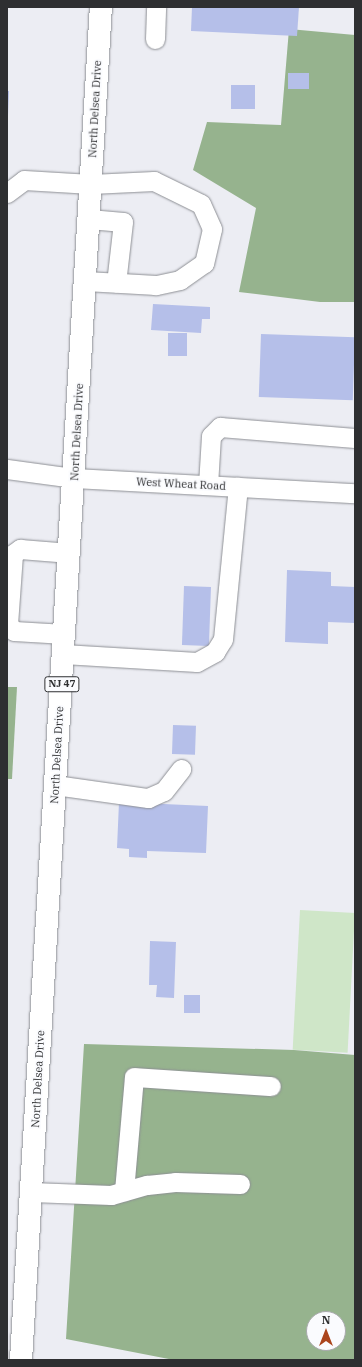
<!DOCTYPE html>
<html>
<head>
<meta charset="utf-8">
<style>
  body { margin:0 }
  #map { position:relative; width:362px; height:1367px; overflow:hidden; background:#ecedf3; font-family:"IBM Plex Serif",serif }
  div>[style] { position:absolute }
  [style*='--x'] { left:calc(var(--x)*1px); top:calc(var(--y)*1px); width:calc(var(--w)*1px); rotate:calc(var(--a)*1deg) }
  .green>* { inset:0; background:#cfe6c8; transform-origin:0 0 }
  .forest>* { inset:0; background:#96b38e }
  .building>* { inset:0; background:#b5bfe9; transform-origin:0 0 }
  .roads { filter:drop-shadow(0 0 1px #8d8f94) drop-shadow(0 0 1px #8d8f94) }
  .minor>* { height:19px; margin:-9.5px; padding:0 9.5px; transform-origin:9.5px; border-radius:9.5px; background:#fff }
  .major>* { height:22px; margin:-11px; padding:0 11px; transform-origin:11px; border-radius:11px; background:#fff }
  span { translate:-50% -50%; white-space:nowrap; text-align:center; line-height:1.15; -webkit-text-stroke:3.5px #fafbfe; paint-order:stroke }
  .shield-label span { padding:1px 3px; background:#fafbfe; border:1px solid; border-radius:3px; -webkit-text-stroke-width:0 }
  .shield-label { font-size:10px; color:#2e2f31; font-weight:700 }
  .street-label { font-size:11px; color:#2e2f31 }
  .frame { position:absolute; inset:0; border:8px solid #2e2f31; pointer-events:none }
  .north { position:absolute; left:306px; top:1311px; width:40px; height:40px; box-sizing:border-box; background:#fafbfe; border:1px solid #a8a9ac; border-radius:50%; rotate:0deg; font-size:11px; font-weight:700; line-height:16px; text-align:center; color:#2e2f31 }
  .north::after { content:''; display:block; margin:auto; width:14px; height:18px; background:#ab451d; clip-path:polygon(50% 0,100% 100%,50% 72%,0 100%) }
</style>
</head>
<body>
<div id="map">
  <div class="green">
    <div style="left:300px;top:910px;width:55px;height:140px;rotate:3deg"></div>
  </div>
  <div class="forest">
    <div style="clip-path:polygon(289px 29px,355px 35px,355px 302px,320px 302px,239px 292px,256px 208px,193px 170px,207px 122px,281px 125px)"></div>
    <div style="clip-path:polygon(7px 687px,17px 687px,12px 779px,7px 779px)"></div>
    <div style="clip-path:polygon(evenodd,84px 1044px,294px 1050px,355px 1055px,355px 1360px,174px 1360px,66px 1339px,84px 1044px,314px 1319px,338px 1319px,338px 1343px,314px 1343px,314px 1319px)"></div>
  </div>
  <div class="building">
    <div style="clip-path:polygon(192px 7px,299px 7px,297px 36px,191px 31px)"></div>
    <div style="left:288px;top:73px;width:21px;height:16px"></div>
    <div style="left:231px;top:85px;width:24px;height:24px"></div>
    <div style="clip-path:polygon(7px 91px,9px 91px,8px 116px,7px 116px)"></div>
    <div style="clip-path:polygon(153px 304px,210px 307px,210px 319px,202px 319px,201px 333px,151px 330px)"></div>
    <div style="left:168px;top:333px;width:19px;height:23px"></div>
    <div style="left:261px;top:334px;width:94px;height:63px;rotate:2deg"></div>
    <div style="clip-path:polygon(287px 570px,331px 572px,331px 586px,355px 587px,355px 623px,328px 622px,328px 644px,285px 642px)"></div>
    <div style="left:184px;top:586px;width:27px;height:59px;rotate:2deg"></div>
    <div style="left:173px;top:725px;width:23px;height:29px;rotate:2deg"></div>
    <div style="clip-path:polygon(119px 802px,208px 806px,206px 853px,147px 851px,147px 858px,129px 857px,129px 849px,117px 848px)"></div>
    <div style="clip-path:polygon(150px 941px,176px 942px,174px 998px,156px 997px,157px 985px,149px 985px)"></div>
    <div style="left:184px;top:995px;width:16px;height:18px"></div>
  </div>
  <div class="roads">
    <div class="minor">
      <div style="--x:155;--y:39;--w:32;--a:-88"></div>
      <div style="--x:7;--y:193;--w:21;--a:-37"></div>
      <div style="--x:24;--y:180;--w:67;--a:3.4"></div>
      <div style="--x:91;--y:184;--w:63;--a:-2.7"></div>
      <div style="--x:154;--y:181;--w:52;--a:26.1"></div>
      <div style="--x:201;--y:204;--w:27;--a:66"></div>
      <div style="--x:212;--y:229;--w:35;--a:103"></div>
      <div style="--x:204;--y:263;--w:29;--a:145"></div>
      <div style="--x:180;--y:280;--w:25;--a:168"></div>
      <div style="--x:156;--y:285;--w:71;--a:-176.8"></div>
      <div style="--x:89;--y:219;--w:34;--a:5"></div>
      <div style="--x:123;--y:222;--w:61;--a:96.5"></div>
      <div style="--x:7;--y:469;--w:68;--a:7.7"></div>
      <div style="--x:74;--y:478;--w:281;--a:3.1"></div>
      <div style="--x:208;--y:485;--w:49;--a:-86.5"></div>
      <div style="--x:211;--y:436;--w:13;--a:-45"></div>
      <div style="--x:220;--y:427;--w:135;--a:4.7"></div>
      <div style="--x:65;--y:634;--w:51;--a:-176.6"></div>
      <div style="--x:14;--y:631;--w:9;--a:-131"></div>
      <div style="--x:8;--y:624;--w:70;--a:-85.9"></div>
      <div style="--x:13;--y:554;--w:9;--a:-36"></div>
      <div style="--x:20;--y:549;--w:50;--a:4.6"></div>
      <div style="--x:63;--y:654;--w:134;--a:3.4"></div>
      <div style="--x:197;--y:662;--w:21;--a:-29"></div>
      <div style="--x:215;--y:652;--w:15;--a:-58"></div>
      <div style="--x:223;--y:639;--w:153;--a:-84.4"></div>
      <div style="--x:55;--y:785;--w:94;--a:8"></div>
      <div style="--x:148;--y:798;--w:17;--a:-24"></div>
      <div style="--x:164;--y:791;--w:28;--a:-52"></div>
      <div style="--x:124;--y:1191;--w:114;--a:-85"></div>
      <div style="--x:134;--y:1077;--w:137;--a:3.8"></div>
      <div style="--x:31;--y:1192;--w:80;--a:2.1"></div>
      <div style="--x:111;--y:1195;--w:37;--a:-16"></div>
      <div style="--x:147;--y:1185;--w:28;--a:-6"></div>
      <div style="--x:175;--y:1182;--w:65;--a:1.8"></div>
    </div>
    <div class="major">
      <div style="--x:21;--y:1360;--w:1355;--a:-86.62"></div>
    </div>
  </div>
  <div class="shield-label">
    <span style="left:62px;top:684px">NJ 47</span>
  </div>
  <div class="street-label">
    <span style="left:95px;top:109px;rotate:-87deg">North Delsea Drive</span>
    <span style="left:77px;top:432px;rotate:-87deg">North Delsea Drive</span>
    <span style="left:181px;top:484px;rotate:3deg">West Wheat Road</span>
    <span style="left:57px;top:755px;rotate:-87deg">North Delsea Drive</span>
    <span style="left:38px;top:1079px;rotate:-87deg">North Delsea Drive</span>
  </div>
  <div class="frame"></div>
  <div class="north">N</div>
</div>
</body>
</html>
